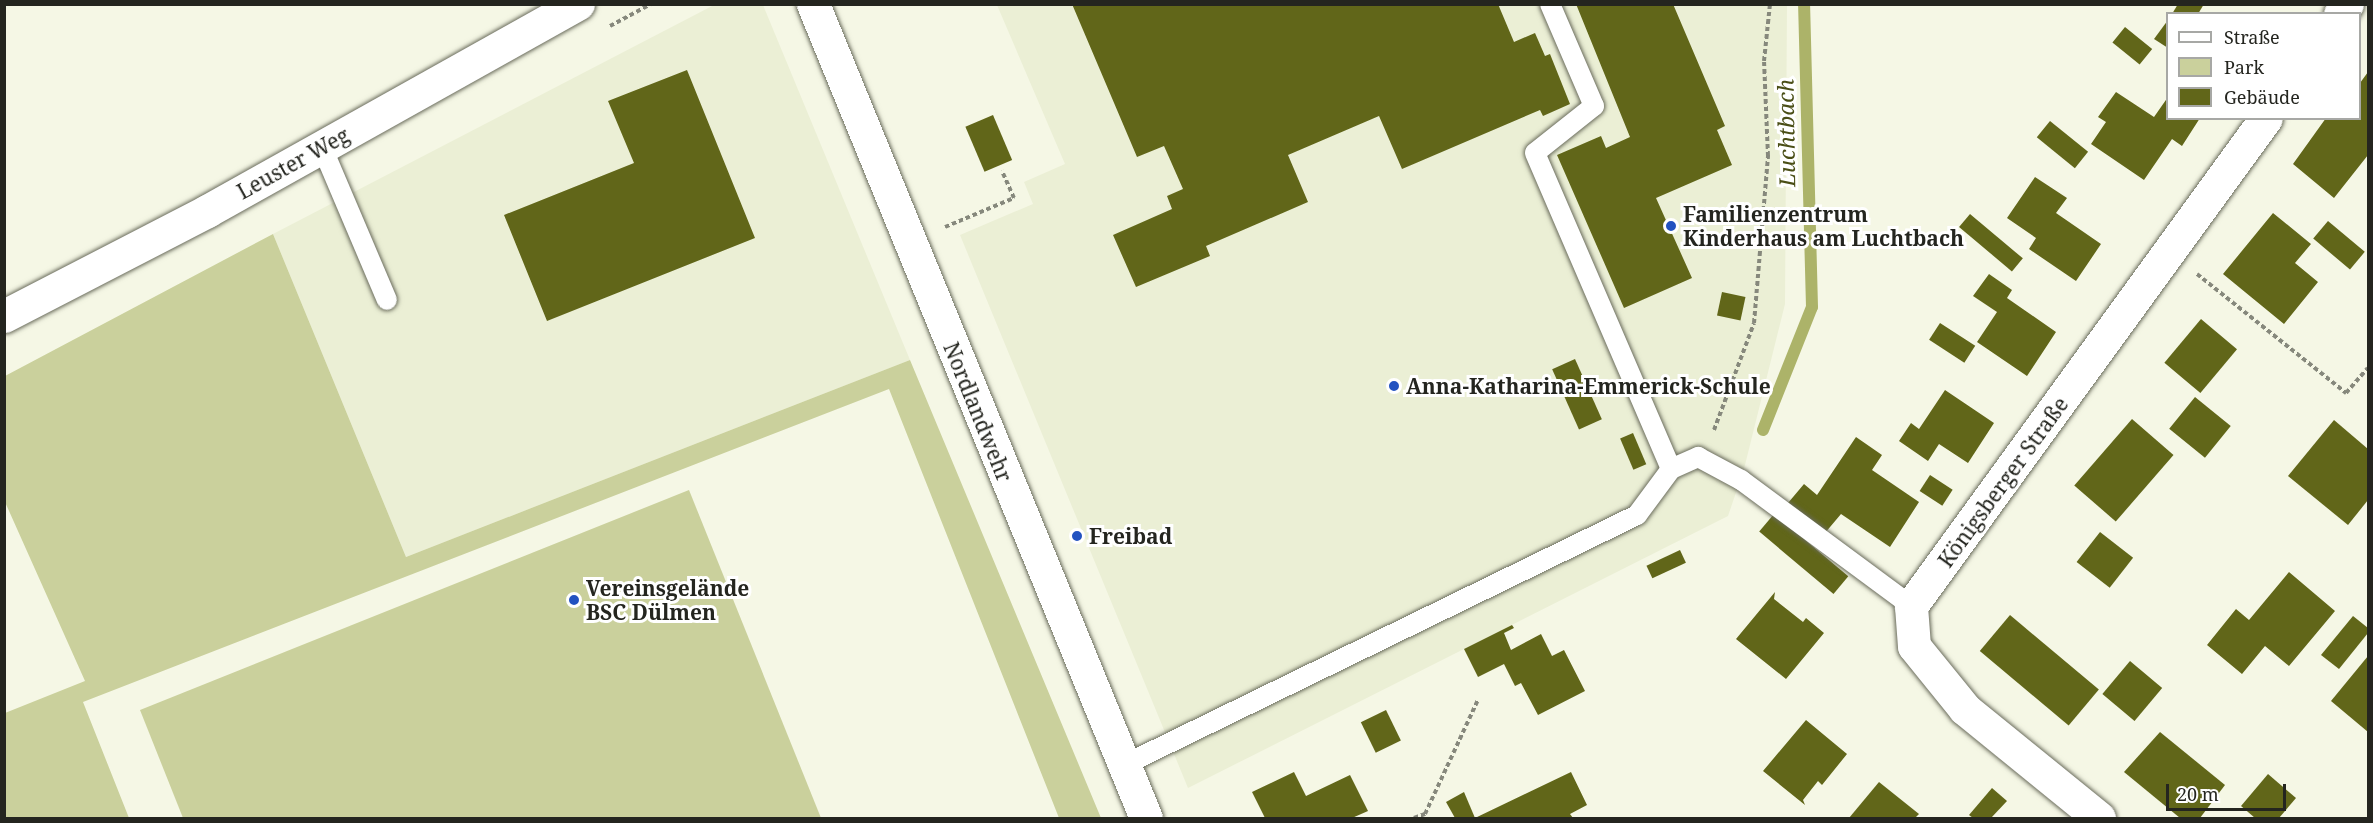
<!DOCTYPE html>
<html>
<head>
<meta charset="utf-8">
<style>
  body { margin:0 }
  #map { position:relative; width:2373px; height:823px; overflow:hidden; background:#f5f7e5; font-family:"Noto Serif",serif }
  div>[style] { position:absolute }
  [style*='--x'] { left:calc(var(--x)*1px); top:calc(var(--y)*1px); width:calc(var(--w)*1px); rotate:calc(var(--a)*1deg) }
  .built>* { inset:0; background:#ebefd5 }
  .green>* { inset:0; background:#cad09c }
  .stream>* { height:12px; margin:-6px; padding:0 6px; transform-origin:6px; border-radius:6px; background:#acb369 }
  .building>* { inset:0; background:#616619; transform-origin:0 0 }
  .path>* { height:4px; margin-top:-2px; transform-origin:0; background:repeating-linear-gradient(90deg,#86887c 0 4.5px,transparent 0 7.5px) }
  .roads { filter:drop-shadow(0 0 2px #6a6c5c) drop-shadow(0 0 2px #6a6c5c) }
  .lane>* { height:20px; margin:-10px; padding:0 10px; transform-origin:10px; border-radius:10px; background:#fff }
  .street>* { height:33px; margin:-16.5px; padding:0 16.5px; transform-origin:16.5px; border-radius:16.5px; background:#fff }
  .secondary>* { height:33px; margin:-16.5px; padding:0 16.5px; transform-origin:16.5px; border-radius:16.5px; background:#fff }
  .dots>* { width:16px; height:16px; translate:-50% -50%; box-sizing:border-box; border:3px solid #fff; border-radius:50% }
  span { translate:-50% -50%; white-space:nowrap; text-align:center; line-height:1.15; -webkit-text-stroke:6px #fff; paint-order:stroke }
  .street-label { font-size:21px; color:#24251f }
  .poi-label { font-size:21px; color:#24251f; font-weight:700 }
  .left { translate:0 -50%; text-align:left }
  .water-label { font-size:22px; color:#4a4e16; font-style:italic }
  .frame { position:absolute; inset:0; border:6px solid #24251f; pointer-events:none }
  .legend { position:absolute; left:2166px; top:12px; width:195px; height:108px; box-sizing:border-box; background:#fff; border:2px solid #a7a8a5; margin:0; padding:8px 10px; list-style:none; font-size:18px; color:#24251f }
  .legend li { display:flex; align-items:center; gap:12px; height:30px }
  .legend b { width:30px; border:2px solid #a7a8a5 }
  .scale { position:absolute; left:2166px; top:784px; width:120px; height:27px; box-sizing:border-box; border:3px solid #24251f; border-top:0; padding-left:8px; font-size:18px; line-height:21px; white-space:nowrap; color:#24251f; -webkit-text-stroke:4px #fff; paint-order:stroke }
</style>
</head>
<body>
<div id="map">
  <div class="built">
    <div style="clip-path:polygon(714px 5px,763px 5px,910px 360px,406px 557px,273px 234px)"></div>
    <div style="clip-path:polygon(997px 5px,1787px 5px,1785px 304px,1744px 469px,1728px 516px,1188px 788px,960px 235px,1033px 204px,1024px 182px,1065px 164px)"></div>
  </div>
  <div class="green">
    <div style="clip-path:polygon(273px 234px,406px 557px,910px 360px,1101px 818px,1059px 818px,889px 389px,83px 702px,129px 818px,5px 818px,5px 713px,85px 681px,5px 502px,5px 376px)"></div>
    <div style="clip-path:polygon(689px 490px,821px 818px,183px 818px,140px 710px)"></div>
  </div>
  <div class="stream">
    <div style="--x:1763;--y:430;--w:132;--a:-68.3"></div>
    <div style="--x:1812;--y:307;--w:303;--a:-91.5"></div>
  </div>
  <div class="building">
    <div style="clip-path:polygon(1072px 4px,1498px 4px,1514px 42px,1535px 33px,1545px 56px,1550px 54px,1570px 104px,1543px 116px,1540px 110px,1402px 169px,1379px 116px,1288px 155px,1308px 202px,1206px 246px,1210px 256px,1136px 287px,1113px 235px,1172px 209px,1167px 196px,1183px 189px,1164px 146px,1137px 157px)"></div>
    <div style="clip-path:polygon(1576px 4px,1673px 4px,1725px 126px,1717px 130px,1732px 165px,1656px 198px,1692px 278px,1624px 308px,1557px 155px,1601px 136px,1606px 148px,1630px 137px)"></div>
    <div style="clip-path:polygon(2178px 4px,2204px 4px,2198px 14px,2172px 14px)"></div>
    <div style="clip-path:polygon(2168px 20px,2168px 48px,2154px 39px)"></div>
    <div style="left:2125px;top:27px;width:35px;height:20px;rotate:39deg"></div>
    <div style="clip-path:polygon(687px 70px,755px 238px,547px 321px,504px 215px,634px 163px,608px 101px)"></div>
    <div style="clip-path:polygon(2368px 72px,2368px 155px,2334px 198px,2293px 164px,2326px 118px,2360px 118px,2360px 83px)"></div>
    <div style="clip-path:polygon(2116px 92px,2154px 117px,2168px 97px,2168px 118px,2200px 118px,2182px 146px,2172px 139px,2144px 180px,2091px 144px,2106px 122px,2098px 117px)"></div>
    <div style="left:993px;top:115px;width:49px;height:30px;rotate:67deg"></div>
    <div style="left:2050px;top:121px;width:49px;height:21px;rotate:39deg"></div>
    <div style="clip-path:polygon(2035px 177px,2067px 198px,2056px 213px,2101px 244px,2076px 281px,2029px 249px,2036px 238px,2007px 218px)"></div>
    <div style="clip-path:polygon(2273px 213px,2311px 244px,2295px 263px,2318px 282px,2284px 324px,2223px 274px)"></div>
    <div style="left:1970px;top:214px;width:69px;height:17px;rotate:40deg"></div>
    <div style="left:2328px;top:221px;width:48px;height:23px;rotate:40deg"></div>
    <div style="clip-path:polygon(1989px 274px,2012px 290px,2007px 298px,2056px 332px,2027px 376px,1977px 342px,1997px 312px,1973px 296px)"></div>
    <div style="left:1722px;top:292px;width:24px;height:24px;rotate:12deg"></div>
    <div style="left:2201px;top:319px;width:47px;height:57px;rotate:40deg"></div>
    <div style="left:1940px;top:323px;width:42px;height:20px;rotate:33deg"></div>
    <div style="left:1575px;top:359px;width:66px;height:25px;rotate:66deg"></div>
    <div style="clip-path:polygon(1945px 390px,1994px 423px,1968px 463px,1939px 444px,1928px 461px,1899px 441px,1911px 423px,1919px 429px)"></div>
    <div style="left:2195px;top:397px;width:46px;height:41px;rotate:39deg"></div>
    <div style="left:2132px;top:419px;width:55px;height:88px;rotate:41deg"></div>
    <div style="clip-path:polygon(2334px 420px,2368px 449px,2368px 500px,2348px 525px,2288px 476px)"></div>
    <div style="left:1633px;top:433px;width:34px;height:14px;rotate:67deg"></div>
    <div style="clip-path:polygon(1856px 437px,1882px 455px,1872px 470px,1919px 502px,1890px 547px,1841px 514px,1825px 533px,1788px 503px,1804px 484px,1817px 495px)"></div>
    <div style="left:1930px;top:475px;width:27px;height:19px;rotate:33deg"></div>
    <div style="left:1774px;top:514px;width:97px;height:23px;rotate:40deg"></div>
    <div style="left:2100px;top:532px;width:42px;height:38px;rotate:38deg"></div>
    <div style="left:1680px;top:550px;width:14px;height:37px;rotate:65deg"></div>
    <div style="clip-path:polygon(2289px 572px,2335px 611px,2289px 666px,2265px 646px,2242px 674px,2207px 645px,2236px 609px,2249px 620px)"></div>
    <div style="clip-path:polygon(1775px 592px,1774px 599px,1803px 622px,1806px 618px,1824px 633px,1786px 679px,1736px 639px)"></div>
    <div style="left:2010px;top:615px;width:116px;height:47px;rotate:40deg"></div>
    <div style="clip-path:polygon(2353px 616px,2368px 628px,2368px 633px,2339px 669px,2321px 655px)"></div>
    <div style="clip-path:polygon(1512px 625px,1514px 628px,1504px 633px,1511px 650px,1541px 634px,1552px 656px,1564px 650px,1585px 691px,1538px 715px,1521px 683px,1515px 686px,1504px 664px,1478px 677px,1464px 649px)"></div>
    <div style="clip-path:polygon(2368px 656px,2368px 732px,2331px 701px)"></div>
    <div style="left:2130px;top:661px;width:42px;height:43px;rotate:40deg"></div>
    <div style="left:1386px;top:710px;width:34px;height:28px;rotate:64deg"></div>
    <div style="clip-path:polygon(1806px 720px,1847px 754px,1822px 785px,1818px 781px,1803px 800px,1805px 805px,1763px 771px)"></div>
    <div style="clip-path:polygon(2160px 732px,2225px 785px,2200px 818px,2180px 818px,2124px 772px)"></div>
    <div style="clip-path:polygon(1294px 772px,1306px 796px,1350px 775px,1368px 811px,1352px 818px,1265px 818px,1252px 792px)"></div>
    <div style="clip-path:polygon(1571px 772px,1587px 805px,1570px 814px,1573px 818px,1475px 818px)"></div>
    <div style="clip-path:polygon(2268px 774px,2296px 798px,2279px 818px,2255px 818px,2241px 806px)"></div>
    <div style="clip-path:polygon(1879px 782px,1919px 814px,1915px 818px,1849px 818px)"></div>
    <div style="clip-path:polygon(1992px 788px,2007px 801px,1991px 818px,1973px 818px,1969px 815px)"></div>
    <div style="clip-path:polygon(1464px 792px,1475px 818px,1455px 818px,1446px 802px)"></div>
  </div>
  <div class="path">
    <div style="--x:610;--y:26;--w:47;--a:-28.2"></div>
    <div style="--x:945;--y:227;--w:75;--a:-22.8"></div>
    <div style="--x:1014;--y:198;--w:30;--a:-114"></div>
    <div style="--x:2197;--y:274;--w:191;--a:38.6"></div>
    <div style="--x:2346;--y:393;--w:33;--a:-49"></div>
    <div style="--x:1714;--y:430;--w:114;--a:-69.5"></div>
    <div style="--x:1754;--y:323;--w:168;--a:-85.2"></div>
    <div style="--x:1768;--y:156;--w:95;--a:-92.4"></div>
    <div style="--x:1764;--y:61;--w:57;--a:-84"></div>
    <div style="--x:1414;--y:818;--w:12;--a:-20"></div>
    <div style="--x:1425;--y:814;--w:126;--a:-65.1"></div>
  </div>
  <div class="roads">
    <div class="lane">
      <div style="--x:1550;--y:4;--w:111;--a:66.7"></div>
      <div style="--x:1594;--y:106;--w:75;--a:141.5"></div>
      <div style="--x:1535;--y:153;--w:344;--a:66.7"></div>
      <div style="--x:322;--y:147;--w:166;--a:67"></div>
      <div style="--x:1122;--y:766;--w:573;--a:-25.98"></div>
      <div style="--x:1637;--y:515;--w:57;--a:-53.5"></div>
      <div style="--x:1671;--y:469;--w:30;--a:-24"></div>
      <div style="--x:1698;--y:457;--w:49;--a:28.1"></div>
      <div style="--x:1741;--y:480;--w:212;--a:36.5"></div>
    </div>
    <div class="street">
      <div style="--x:2340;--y:14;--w:12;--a:-55"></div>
      <div style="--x:4;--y:316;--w:229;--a:-27.3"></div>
      <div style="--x:207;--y:211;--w:425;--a:-29.2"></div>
      <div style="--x:2099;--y:818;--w:173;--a:-140.9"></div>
      <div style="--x:1965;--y:709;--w:81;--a:-129"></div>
      <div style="--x:1914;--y:646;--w:40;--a:-94.3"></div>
      <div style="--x:1911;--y:606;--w:603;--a:-53.97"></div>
    </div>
    <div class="secondary">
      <div style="--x:813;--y:4;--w:879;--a:67.75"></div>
    </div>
  </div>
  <div class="dots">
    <div style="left:1671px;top:226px;background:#2252c0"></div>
    <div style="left:1394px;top:386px;background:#2252c0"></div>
    <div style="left:1077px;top:536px;background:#2252c0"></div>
    <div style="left:574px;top:600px;background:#2252c0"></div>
  </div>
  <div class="street-label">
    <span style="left:293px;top:163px;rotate:-29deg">Leuster Weg</span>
    <span style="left:978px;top:412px;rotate:68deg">Nordlandwehr</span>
    <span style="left:2003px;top:482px;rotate:-54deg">Königsberger Straße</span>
  </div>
  <div class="poi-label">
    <span class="left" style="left:1683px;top:226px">Familienzentrum<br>Kinderhaus am Luchtbach</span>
    <span class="left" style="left:1406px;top:386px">Anna-Katharina-Emmerick-Schule</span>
    <span class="left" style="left:1089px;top:536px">Freibad</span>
    <span class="left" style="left:586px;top:600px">Vereinsgelände<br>BSC Dülmen</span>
  </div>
  <div class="water-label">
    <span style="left:1786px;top:133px;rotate:-91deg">Luchtbach</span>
  </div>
  <div class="frame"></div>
  <ul class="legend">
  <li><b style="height:8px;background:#fff"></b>Straße</li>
  <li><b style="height:16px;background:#cad09c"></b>Park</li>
  <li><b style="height:16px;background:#616619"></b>Gebäude</li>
  </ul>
  <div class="scale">20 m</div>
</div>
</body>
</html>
